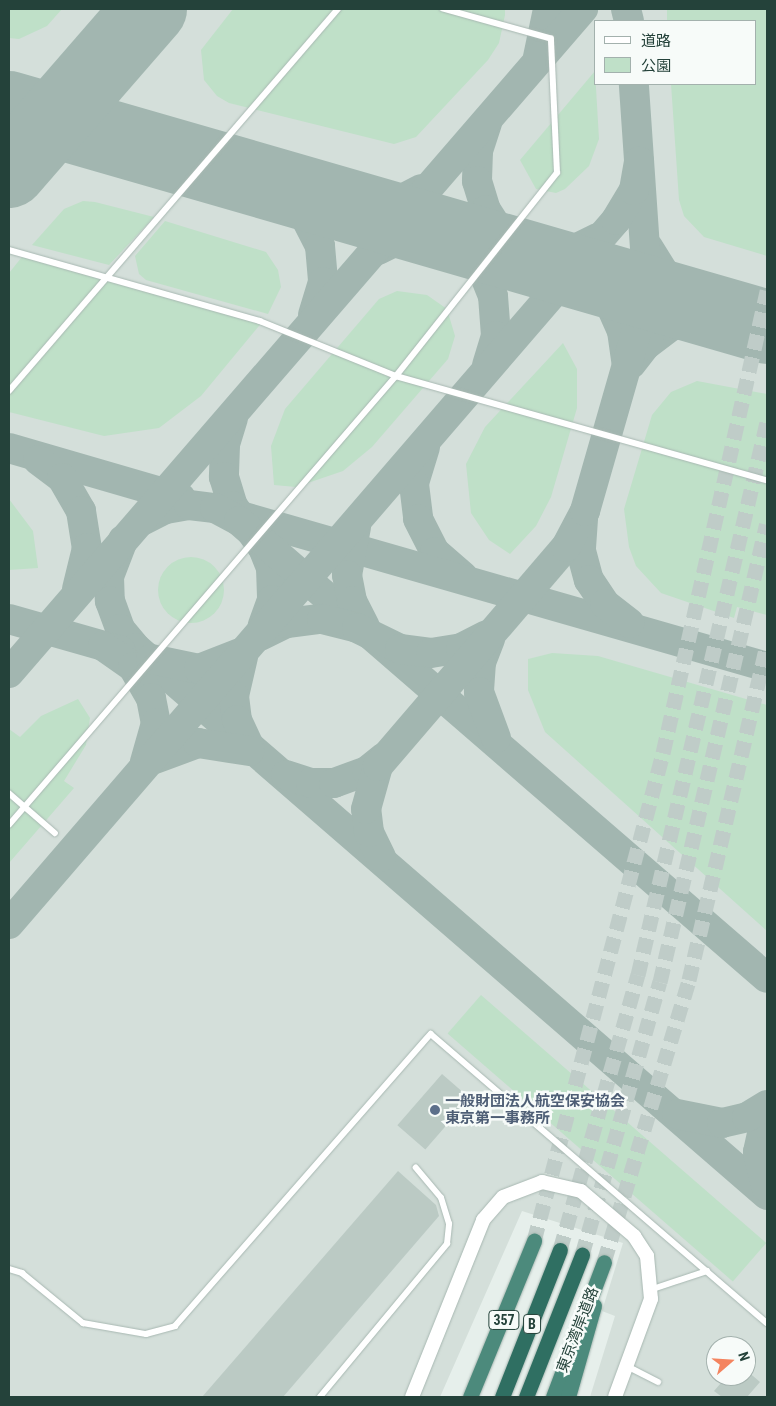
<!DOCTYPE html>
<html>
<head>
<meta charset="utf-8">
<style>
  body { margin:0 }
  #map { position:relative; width:776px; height:1406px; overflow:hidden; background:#e6efeb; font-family:"Roboto Condensed","Noto Sans JP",sans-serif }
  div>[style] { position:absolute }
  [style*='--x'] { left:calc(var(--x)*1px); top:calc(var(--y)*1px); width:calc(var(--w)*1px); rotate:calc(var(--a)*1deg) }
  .built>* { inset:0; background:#d4dfda }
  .green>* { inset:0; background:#bfe0c8; transform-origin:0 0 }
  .round { border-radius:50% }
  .taxiway>* { height:30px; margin:-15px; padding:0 15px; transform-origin:15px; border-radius:15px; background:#a2b6b0 }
  .runway>* { height:74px; margin:-37px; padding:0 37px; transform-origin:37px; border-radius:37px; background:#a2b6b0 }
  .building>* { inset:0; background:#bbcac4; transform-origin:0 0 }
  .trunk-tunnel>* { height:15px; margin-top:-7.5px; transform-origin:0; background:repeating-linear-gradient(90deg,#bfccc8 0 15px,transparent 0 23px) }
  .motorway-tunnel>* { height:15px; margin-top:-7.5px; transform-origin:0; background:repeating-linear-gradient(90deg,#bfccc8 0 15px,transparent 0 23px) }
  .roads { filter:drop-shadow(0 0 1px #a8b8b2) drop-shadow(0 0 1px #a8b8b2) }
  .service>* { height:5.5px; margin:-2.75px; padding:0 2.75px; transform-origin:2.75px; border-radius:2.75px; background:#fff }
  .tertiary>* { height:14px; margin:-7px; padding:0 7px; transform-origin:7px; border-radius:7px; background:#fff }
  .trunk>* { height:15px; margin:-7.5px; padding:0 7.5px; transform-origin:7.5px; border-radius:7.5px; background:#4c8a7c }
  .motorway>* { height:15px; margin:-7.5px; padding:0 7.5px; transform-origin:7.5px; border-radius:7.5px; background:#2f6f62 }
  .dots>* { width:14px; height:14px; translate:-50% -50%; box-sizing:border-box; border:2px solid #f7fbf9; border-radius:50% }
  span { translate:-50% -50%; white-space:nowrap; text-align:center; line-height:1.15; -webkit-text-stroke:5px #f7fbf9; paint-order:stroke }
  .shield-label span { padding:1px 4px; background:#f7fbf9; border:1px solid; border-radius:4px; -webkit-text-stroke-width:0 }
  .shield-label { font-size:14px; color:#24423a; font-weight:700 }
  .service-label { font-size:15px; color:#4e5e75; font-weight:700 }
  .left { translate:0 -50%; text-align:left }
  .street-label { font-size:15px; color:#24423a }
  .frame { position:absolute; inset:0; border:10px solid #24423a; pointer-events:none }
  .legend { position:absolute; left:594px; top:20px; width:162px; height:65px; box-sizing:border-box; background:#f7fbf9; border:1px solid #a3b1ad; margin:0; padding:6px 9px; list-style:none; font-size:15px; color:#24423a }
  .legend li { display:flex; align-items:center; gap:10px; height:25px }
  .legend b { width:25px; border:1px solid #a3b1ad }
  .north { position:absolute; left:706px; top:1336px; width:50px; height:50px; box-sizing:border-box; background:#f7fbf9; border:1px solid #a3b1ad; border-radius:50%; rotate:71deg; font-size:14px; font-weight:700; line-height:20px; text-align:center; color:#24423a }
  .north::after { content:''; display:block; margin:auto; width:18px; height:22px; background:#f4845f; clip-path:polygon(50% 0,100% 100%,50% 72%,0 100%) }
</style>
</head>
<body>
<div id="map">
  <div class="built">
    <div style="clip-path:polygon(evenodd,9px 9px,767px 9px,767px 1397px,590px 1397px,615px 1316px,602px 1311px,623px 1243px,522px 1211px,440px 1397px,9px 1397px,9px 9px,595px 21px,755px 21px,755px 84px,595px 84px,595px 21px,9px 9px,716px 1346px,746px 1346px,746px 1376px,716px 1376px,716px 1346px)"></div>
  </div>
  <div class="green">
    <div style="clip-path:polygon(9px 9px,62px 9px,47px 26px,19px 39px,9px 38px)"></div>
    <div style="clip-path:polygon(233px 9px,505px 9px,505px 15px,499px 43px,488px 60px,416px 137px,394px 144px,229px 103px,217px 96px,204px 80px,201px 50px)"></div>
    <div style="clip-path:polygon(667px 9px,767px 9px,767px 256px,704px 237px,684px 216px,679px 200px,671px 84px,755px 84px,755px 21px,667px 21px)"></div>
    <div style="clip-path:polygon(595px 71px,599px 139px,589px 166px,565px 189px,556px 193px,536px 189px,520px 160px)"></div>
    <div style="clip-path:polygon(83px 201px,95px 202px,154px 217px,109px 265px,32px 245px,64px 209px)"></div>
    <div style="clip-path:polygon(165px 221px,266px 252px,278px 270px,281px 287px,268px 314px,146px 280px,139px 274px,135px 256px)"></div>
    <div style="clip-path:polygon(26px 252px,263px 321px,201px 396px,159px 428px,104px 436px,9px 412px,9px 273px)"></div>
    <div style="clip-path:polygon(397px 291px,427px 295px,447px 309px,455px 336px,448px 359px,372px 447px,343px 471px,296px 487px,274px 485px,271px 446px,285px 409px,379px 299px)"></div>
    <div style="clip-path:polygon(563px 343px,577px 369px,577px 408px,551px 497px,536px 526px,510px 554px,489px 540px,471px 513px,466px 464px,485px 427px)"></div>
    <div style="clip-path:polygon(697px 381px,767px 394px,767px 615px,737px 607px,734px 618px,661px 593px,636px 566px,629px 547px,624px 509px,652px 415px,671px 392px)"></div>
    <div style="clip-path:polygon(9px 499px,33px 531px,38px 568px,9px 570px)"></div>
    <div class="round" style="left:158px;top:557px;width:66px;height:66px"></div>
    <div style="clip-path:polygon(552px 653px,598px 656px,767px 705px,767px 931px,545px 732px,528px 690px,528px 659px)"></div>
    <div style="clip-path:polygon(78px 699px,90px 718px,86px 745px,64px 781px,74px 788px,9px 863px,9px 729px,20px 737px,41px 716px)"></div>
    <div style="left:481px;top:995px;width:378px;height:51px;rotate:41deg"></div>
  </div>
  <div class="taxiway">
    <div style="--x:626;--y:9;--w:12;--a:76"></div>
    <div style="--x:538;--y:57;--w:49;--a:-78.2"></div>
    <div style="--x:9;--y:93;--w:139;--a:21.6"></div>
    <div style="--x:9;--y:121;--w:60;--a:10.6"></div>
    <div style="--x:487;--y:123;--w:29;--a:108"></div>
    <div style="--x:478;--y:151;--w:30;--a:92"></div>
    <div style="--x:477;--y:181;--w:30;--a:73"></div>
    <div style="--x:486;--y:210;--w:30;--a:57"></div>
    <div style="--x:502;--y:235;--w:38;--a:35"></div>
    <div style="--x:533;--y:257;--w:38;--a:-9"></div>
    <div style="--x:571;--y:251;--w:30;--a:-26"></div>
    <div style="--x:269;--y:183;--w:39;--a:38"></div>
    <div style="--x:300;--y:207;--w:44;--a:62.9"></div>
    <div style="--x:320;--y:246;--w:36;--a:85"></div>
    <div style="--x:323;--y:282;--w:34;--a:107"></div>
    <div style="--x:352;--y:207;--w:42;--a:-5.4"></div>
    <div style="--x:394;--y:203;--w:31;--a:-27"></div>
    <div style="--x:648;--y:247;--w:47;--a:58"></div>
    <div style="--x:673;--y:287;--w:40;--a:34"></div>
    <div style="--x:378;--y:250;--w:25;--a:-26"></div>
    <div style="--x:401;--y:239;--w:32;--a:-11"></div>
    <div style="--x:432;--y:233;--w:13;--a:4"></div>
    <div style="--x:445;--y:234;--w:21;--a:37"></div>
    <div style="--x:462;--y:247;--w:35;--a:51"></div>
    <div style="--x:484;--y:274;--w:24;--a:68"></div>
    <div style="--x:493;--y:296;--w:40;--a:85.7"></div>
    <div style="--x:496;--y:336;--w:30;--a:107"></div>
    <div style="--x:573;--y:271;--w:48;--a:40.7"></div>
    <div style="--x:609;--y:302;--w:32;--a:66"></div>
    <div style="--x:622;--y:331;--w:30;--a:82"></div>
    <div style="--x:631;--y:364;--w:24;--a:-52"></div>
    <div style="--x:646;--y:345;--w:31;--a:-37"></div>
    <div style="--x:671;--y:326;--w:31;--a:-19"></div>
    <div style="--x:700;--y:316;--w:30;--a:0"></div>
    <div style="--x:233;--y:418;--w:28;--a:107"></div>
    <div style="--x:225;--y:445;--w:32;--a:92"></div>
    <div style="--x:224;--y:477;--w:30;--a:73"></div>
    <div style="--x:233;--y:506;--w:52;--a:54.5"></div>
    <div style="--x:263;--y:548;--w:22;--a:68"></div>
    <div style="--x:271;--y:568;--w:32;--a:88"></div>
    <div style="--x:272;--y:600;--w:27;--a:110"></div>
    <div style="--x:425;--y:447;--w:39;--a:107"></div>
    <div style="--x:414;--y:484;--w:35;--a:83"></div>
    <div style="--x:418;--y:519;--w:37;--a:63"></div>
    <div style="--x:435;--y:552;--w:37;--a:41"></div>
    <div style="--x:9;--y:448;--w:179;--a:16.2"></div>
    <div style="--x:38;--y:460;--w:30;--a:37"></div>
    <div style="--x:62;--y:478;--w:38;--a:60"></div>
    <div style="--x:81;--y:511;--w:37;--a:81"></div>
    <div style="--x:87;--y:548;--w:42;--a:103.7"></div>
    <div style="--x:237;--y:515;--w:551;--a:16"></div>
    <div style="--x:583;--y:519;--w:32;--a:94"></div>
    <div style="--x:581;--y:551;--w:30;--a:75"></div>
    <div style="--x:589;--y:580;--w:29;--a:56"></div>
    <div style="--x:605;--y:604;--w:31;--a:38"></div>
    <div style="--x:142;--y:521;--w:27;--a:-27"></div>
    <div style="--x:166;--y:509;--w:23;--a:-10"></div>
    <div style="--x:189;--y:505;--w:26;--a:7"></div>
    <div style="--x:215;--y:508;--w:27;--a:28"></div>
    <div style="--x:239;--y:521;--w:698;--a:40.88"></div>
    <div style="--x:356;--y:527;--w:49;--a:100.6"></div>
    <div style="--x:347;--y:575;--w:26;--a:79"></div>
    <div style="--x:352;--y:601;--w:28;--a:63"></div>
    <div style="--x:123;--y:540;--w:40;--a:111"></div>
    <div style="--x:109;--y:577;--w:24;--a:88"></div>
    <div style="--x:110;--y:601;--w:30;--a:70"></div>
    <div style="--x:120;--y:629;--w:25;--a:50"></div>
    <div style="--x:136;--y:648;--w:835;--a:40.92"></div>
    <div style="--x:9;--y:619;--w:116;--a:15.9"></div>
    <div style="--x:260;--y:636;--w:30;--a:-26"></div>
    <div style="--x:287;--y:623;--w:35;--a:-7"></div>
    <div style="--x:322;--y:619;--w:36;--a:14"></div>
    <div style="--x:357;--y:628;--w:48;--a:26"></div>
    <div style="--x:400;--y:649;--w:31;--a:7"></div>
    <div style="--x:431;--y:653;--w:30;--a:-9"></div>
    <div style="--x:461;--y:648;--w:28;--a:-27"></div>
    <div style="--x:490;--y:639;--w:25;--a:111"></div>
    <div style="--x:481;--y:662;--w:30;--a:94"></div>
    <div style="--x:479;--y:692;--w:49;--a:69.7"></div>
    <div style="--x:103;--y:646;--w:37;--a:35"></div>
    <div style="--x:133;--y:667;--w:36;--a:60"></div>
    <div style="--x:151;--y:698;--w:25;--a:79"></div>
    <div style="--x:156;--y:723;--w:41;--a:105.8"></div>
    <div style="--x:243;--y:657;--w:40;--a:103"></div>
    <div style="--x:234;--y:696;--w:24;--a:83"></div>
    <div style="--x:237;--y:720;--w:29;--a:65"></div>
    <div style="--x:151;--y:659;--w:49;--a:11.8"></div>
    <div style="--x:199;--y:669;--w:44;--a:-21.3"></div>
    <div style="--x:9;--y:673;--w:878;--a:-49.16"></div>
    <div style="--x:155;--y:759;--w:46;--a:-20.4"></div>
    <div style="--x:198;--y:743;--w:52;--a:8.9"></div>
    <div style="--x:286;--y:775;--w:26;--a:18"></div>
    <div style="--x:311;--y:783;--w:23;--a:0"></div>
    <div style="--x:334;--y:783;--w:35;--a:-20"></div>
    <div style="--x:367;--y:771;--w:22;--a:-39"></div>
    <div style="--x:381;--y:857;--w:28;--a:-116"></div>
    <div style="--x:369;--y:832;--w:23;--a:-97"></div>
    <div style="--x:366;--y:809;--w:45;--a:-74.4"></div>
    <div style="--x:378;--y:766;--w:289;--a:-49.4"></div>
    <div style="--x:566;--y:547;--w:41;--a:-62.2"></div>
    <div style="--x:585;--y:511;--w:228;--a:-74"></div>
    <div style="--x:648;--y:292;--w:208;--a:-93.9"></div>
    <div style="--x:9;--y:924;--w:930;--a:-49.23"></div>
    <div style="--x:616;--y:220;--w:35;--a:-59"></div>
    <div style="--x:634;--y:190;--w:29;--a:-80"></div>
    <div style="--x:767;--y:1111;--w:42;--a:102.4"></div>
    <div style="--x:758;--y:1152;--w:37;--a:76"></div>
    <div style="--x:677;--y:1114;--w:46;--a:11.3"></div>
    <div style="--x:722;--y:1123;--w:26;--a:-13"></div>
    <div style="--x:747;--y:1117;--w:23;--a:-31"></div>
  </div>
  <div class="runway">
    <div style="--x:9;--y:108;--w:789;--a:16.11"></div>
    <div style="--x:9;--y:171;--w:215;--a:-49"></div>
  </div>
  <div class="building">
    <div style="left:442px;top:1074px;width:37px;height:68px;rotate:41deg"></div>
    <div style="clip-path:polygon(398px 1171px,436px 1205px,439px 1216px,283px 1397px,202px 1397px)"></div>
    <div style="clip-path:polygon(746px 1370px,760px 1382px,747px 1397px,722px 1397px,714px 1391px,727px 1376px,746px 1376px)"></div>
  </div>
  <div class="trunk-tunnel">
    <div style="--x:534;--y:1241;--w:505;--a:-75.19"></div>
    <div style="--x:663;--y:753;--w:474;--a:-77.3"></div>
    <div style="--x:604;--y:1262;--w:295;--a:-73.2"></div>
    <div style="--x:689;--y:980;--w:344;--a:-76.9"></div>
  </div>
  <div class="motorway-tunnel">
    <div style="--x:560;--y:1250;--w:286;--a:-74.2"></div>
    <div style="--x:638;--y:975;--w:568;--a:-76.87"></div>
    <div style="--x:582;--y:1255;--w:284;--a:-74.1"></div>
    <div style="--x:660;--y:982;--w:470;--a:-76.9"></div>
  </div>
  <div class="roads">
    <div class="service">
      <div style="--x:9;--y:250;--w:261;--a:15.8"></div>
      <div style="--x:260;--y:321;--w:147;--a:22"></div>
      <div style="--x:396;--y:376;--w:385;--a:15.7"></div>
      <div style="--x:9;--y:391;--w:504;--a:-49.26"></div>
      <div style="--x:9;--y:793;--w:61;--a:41"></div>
      <div style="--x:9;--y:825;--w:593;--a:-49.24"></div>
      <div style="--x:396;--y:376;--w:259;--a:-51.6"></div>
      <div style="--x:557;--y:173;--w:134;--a:-92.6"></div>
      <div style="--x:551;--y:39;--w:112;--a:-164.5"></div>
      <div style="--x:9;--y:1269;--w:14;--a:17"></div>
      <div style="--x:22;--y:1273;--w:79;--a:39.3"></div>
      <div style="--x:83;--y:1323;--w:64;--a:9.9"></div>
      <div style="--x:146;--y:1334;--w:30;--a:-15"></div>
      <div style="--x:175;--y:1326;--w:388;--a:-48.8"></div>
      <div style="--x:431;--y:1034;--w:443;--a:40.7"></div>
      <div style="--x:653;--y:1289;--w:57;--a:-18.4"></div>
      <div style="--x:627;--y:1366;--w:35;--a:27"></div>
      <div style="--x:320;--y:1397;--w:199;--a:-50.3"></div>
      <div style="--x:447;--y:1244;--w:20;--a:-84"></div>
      <div style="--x:449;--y:1224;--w:27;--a:-107"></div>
      <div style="--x:441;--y:1198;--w:39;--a:-130"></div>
    </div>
    <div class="tertiary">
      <div style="--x:412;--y:1397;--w:191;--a:-68.1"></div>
      <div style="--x:483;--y:1220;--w:30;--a:-49"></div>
      <div style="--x:503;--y:1197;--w:42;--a:-21"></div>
      <div style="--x:542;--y:1182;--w:40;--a:13"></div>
      <div style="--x:581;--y:1191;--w:70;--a:40.3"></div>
      <div style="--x:634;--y:1236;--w:24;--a:57"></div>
      <div style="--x:647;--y:1256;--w:43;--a:84.7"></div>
      <div style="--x:651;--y:1299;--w:104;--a:110.2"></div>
    </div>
    <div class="trunk">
      <div style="--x:470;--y:1397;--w:169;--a:-67.7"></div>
      <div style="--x:553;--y:1397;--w:144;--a:-69.3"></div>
      <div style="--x:568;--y:1397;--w:95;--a:-74.1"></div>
    </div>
    <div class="motorway">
      <div style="--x:502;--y:1397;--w:158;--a:-68.5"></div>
      <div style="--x:526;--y:1397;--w:153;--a:-68.5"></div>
    </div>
  </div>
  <div class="dots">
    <div style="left:435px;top:1110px;background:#5c6f8a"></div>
  </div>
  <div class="shield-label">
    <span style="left:504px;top:1320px">357</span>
    <span style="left:532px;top:1324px">B</span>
  </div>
  <div class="service-label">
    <span class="left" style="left:445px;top:1110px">一般財団法人航空保安協会<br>東京第一事務所</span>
  </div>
  <div class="street-label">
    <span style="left:578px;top:1330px;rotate:-69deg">東京湾岸道路</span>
  </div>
  <div class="frame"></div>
  <ul class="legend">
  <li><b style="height:6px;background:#fff"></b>道路</li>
  <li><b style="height:14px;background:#bfe0c8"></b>公園</li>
  </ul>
  <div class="north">N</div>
</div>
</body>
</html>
